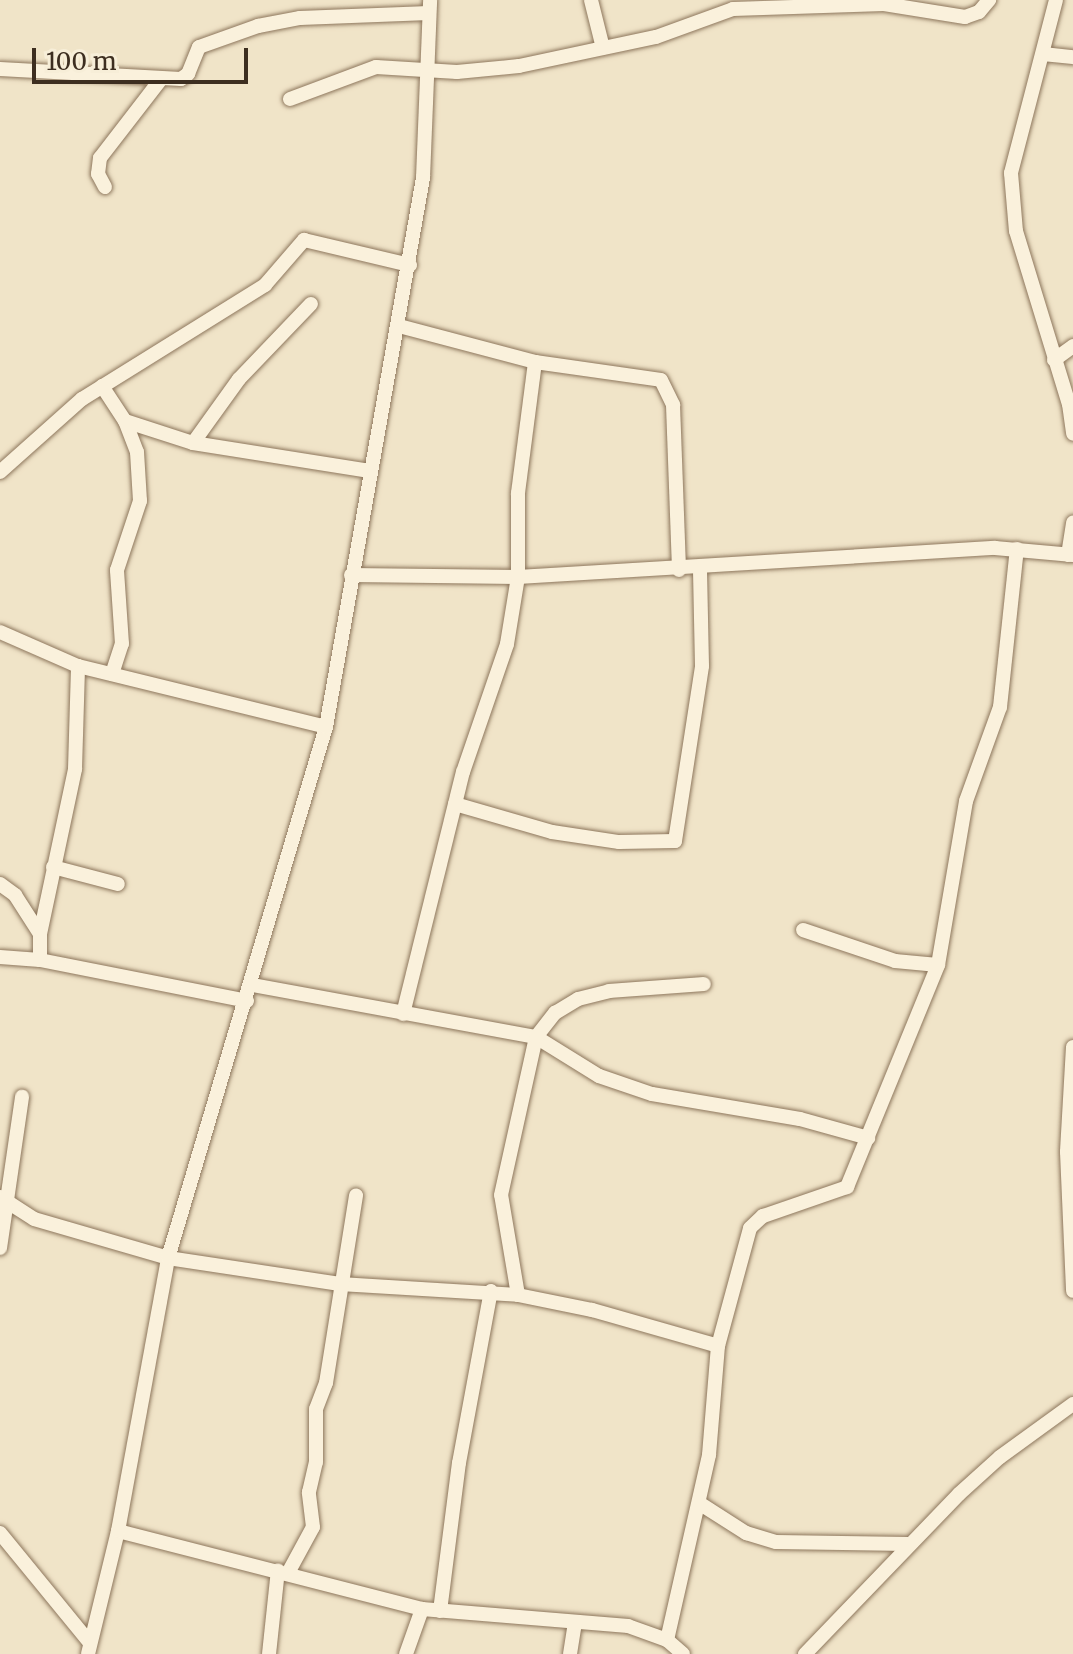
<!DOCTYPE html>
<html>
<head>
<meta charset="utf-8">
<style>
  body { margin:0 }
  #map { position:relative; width:1073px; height:1654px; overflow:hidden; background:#f0e4c8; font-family:Merriweather,serif }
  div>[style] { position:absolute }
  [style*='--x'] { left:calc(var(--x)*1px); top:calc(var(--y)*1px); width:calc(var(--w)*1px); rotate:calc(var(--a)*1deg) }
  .roads { filter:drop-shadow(0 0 2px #8d765c) drop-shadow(0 0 2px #8d765c) }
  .street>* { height:14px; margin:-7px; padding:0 7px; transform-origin:7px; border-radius:7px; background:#faf1dc }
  span { translate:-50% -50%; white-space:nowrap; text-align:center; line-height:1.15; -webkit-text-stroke:6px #f7eed8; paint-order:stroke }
  .scale { position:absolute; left:32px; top:48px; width:216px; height:36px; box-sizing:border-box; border:4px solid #3d2e20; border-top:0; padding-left:10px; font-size:24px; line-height:28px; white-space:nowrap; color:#3d2e20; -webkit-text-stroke:6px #f7eed8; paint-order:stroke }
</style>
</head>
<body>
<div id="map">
  <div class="roads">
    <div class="street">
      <div style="--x:591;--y:0;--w:49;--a:76"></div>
      <div style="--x:1056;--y:0;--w:179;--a:104.6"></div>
      <div style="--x:1011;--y:173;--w:58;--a:85.1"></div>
      <div style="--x:1016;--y:231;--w:181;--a:73"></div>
      <div style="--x:1069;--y:404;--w:30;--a:82"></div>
      <div style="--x:1043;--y:54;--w:30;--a:6"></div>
      <div style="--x:0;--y:69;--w:181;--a:3.2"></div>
      <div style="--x:181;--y:79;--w:9;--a:-36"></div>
      <div style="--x:188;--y:74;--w:29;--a:-68"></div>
      <div style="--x:199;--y:47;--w:63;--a:-19.6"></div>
      <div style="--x:258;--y:26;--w:43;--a:-10.8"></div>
      <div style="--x:300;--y:18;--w:129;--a:-2.2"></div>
      <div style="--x:290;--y:99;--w:92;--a:-20.4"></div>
      <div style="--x:376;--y:67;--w:81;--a:3.5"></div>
      <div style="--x:457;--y:72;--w:62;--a:-5.5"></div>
      <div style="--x:519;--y:66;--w:140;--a:-12"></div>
      <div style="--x:656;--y:37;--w:82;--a:-20"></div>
      <div style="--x:733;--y:9;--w:151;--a:-1.9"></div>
      <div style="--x:884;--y:4;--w:82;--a:9.1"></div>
      <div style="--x:965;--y:17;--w:15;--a:-20"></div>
      <div style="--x:979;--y:12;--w:16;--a:-50"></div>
      <div style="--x:105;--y:187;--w:15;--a:-118"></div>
      <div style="--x:98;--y:174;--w:16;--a:-83"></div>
      <div style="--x:100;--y:158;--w:100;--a:-52.3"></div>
      <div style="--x:399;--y:326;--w:141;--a:14.8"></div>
      <div style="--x:535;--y:362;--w:127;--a:8.1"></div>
      <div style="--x:661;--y:380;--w:28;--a:64"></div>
      <div style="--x:673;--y:405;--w:165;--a:87.9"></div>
      <div style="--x:1054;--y:360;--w:24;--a:-36"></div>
      <div style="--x:102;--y:386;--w:42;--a:56.7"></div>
      <div style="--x:125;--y:421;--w:71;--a:17.9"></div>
      <div style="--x:193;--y:443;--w:179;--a:9"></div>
      <div style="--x:193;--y:443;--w:79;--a:-54.3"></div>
      <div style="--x:239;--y:379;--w:104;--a:-46.2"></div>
      <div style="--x:0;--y:472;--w:110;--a:-41.7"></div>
      <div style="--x:82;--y:399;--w:216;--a:-31.9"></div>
      <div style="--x:265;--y:285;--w:60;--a:-49.1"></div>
      <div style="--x:304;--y:240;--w:109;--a:13.3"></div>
      <div style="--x:1068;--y:555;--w:33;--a:-81"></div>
      <div style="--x:351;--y:575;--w:167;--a:0.7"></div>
      <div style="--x:518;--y:577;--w:478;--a:-3.5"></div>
      <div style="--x:995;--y:548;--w:78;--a:5.1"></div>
      <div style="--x:0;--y:632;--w:85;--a:23.6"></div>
      <div style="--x:78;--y:666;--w:255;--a:13.8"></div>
      <div style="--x:112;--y:674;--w:32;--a:-72"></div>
      <div style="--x:122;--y:644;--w:74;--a:-93.9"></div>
      <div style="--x:117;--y:570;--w:73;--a:-71.6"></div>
      <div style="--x:140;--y:501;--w:49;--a:-93.5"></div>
      <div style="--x:137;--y:452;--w:33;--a:-111"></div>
      <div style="--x:455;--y:804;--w:101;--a:16.1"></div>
      <div style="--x:552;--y:832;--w:68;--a:8.5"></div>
      <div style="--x:619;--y:842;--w:56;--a:-1"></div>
      <div style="--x:675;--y:841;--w:177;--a:-81.2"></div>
      <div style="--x:702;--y:666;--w:97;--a:-91.2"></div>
      <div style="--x:53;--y:867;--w:67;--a:14.7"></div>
      <div style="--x:0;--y:884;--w:19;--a:36"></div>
      <div style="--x:15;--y:895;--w:46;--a:57.3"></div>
      <div style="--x:803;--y:930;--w:97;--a:18.6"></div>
      <div style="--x:895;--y:961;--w:43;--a:5.3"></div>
      <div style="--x:0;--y:957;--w:40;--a:4.3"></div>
      <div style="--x:40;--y:960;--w:211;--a:11.2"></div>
      <div style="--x:40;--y:960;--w:26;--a:-90"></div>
      <div style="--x:40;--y:934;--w:169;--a:-78"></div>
      <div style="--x:75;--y:769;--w:103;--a:-88.3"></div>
      <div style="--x:252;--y:985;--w:289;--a:10.4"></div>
      <div style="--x:536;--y:1037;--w:74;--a:31.8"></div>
      <div style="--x:599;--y:1076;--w:56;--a:18.8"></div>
      <div style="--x:652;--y:1094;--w:150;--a:9.6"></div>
      <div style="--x:800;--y:1119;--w:71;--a:15.6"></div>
      <div style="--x:403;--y:1014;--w:249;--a:-76.1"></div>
      <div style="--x:463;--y:772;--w:135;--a:-71"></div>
      <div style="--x:507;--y:644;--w:68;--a:-80.7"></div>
      <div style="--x:518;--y:577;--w:84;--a:-90"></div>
      <div style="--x:518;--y:493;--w:132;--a:-82.6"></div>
      <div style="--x:1073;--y:1047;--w:105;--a:93.3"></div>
      <div style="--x:1067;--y:1152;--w:139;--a:87.5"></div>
      <div style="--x:0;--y:1197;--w:40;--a:32.9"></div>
      <div style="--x:34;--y:1219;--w:140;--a:16.2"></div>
      <div style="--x:168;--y:1258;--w:174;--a:8.6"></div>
      <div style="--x:340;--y:1284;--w:178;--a:3.5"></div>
      <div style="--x:518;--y:1295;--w:76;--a:11.5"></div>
      <div style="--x:592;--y:1310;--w:131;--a:15.9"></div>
      <div style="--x:0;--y:1248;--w:153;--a:-81.7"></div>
      <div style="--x:518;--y:1295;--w:101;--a:-99.6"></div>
      <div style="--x:501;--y:1195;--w:162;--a:-77.5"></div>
      <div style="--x:536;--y:1037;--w:31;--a:-52"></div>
      <div style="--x:555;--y:1013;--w:27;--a:-31"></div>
      <div style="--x:578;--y:999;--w:32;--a:-14"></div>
      <div style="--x:609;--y:991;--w:95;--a:-4.2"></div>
      <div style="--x:699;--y:1503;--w:56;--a:32.6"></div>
      <div style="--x:746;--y:1533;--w:31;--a:17"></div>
      <div style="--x:776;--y:1542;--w:132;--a:0.9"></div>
      <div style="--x:118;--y:1531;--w:314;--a:14.4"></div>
      <div style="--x:422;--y:1609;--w:207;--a:4.7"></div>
      <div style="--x:628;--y:1626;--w:41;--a:19.7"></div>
      <div style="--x:667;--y:1640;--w:21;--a:41"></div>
      <div style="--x:0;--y:1533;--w:142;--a:50.7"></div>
      <div style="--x:288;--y:1573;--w:52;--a:-61.5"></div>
      <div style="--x:313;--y:1527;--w:35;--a:-97"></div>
      <div style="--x:309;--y:1492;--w:31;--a:-77"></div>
      <div style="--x:316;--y:1462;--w:53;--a:-90"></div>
      <div style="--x:316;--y:1409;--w:28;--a:-69"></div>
      <div style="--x:326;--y:1383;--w:190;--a:-80.9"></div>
      <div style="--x:440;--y:1611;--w:149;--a:-82.7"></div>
      <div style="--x:459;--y:1463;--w:175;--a:-79.5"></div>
      <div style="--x:667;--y:1640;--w:190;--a:-77.2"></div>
      <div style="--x:709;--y:1455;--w:109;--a:-85.3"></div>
      <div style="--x:718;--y:1346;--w:122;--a:-74.8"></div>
      <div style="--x:750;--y:1228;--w:18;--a:-43"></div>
      <div style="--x:763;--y:1216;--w:89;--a:-19"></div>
      <div style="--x:847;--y:1187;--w:240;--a:-67.7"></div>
      <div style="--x:938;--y:965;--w:166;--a:-80.3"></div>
      <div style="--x:966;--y:801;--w:100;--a:-70.1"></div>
      <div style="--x:1000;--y:707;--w:159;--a:-83.9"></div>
      <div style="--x:88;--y:1654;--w:127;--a:-76.3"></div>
      <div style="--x:118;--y:1531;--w:278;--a:-79.6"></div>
      <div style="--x:168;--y:1258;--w:554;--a:-73.43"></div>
      <div style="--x:326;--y:727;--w:558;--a:-79.98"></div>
      <div style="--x:423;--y:178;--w:178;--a:-87.7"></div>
      <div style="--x:269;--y:1654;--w:84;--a:-83.9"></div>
      <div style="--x:406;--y:1654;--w:48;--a:-70.4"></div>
      <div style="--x:570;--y:1654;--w:31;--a:-81"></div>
      <div style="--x:805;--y:1654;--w:222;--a:-46.1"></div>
      <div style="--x:959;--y:1494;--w:55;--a:-42.1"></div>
      <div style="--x:1000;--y:1457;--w:90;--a:-36"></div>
    </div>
  </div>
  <div class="scale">100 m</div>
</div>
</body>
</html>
